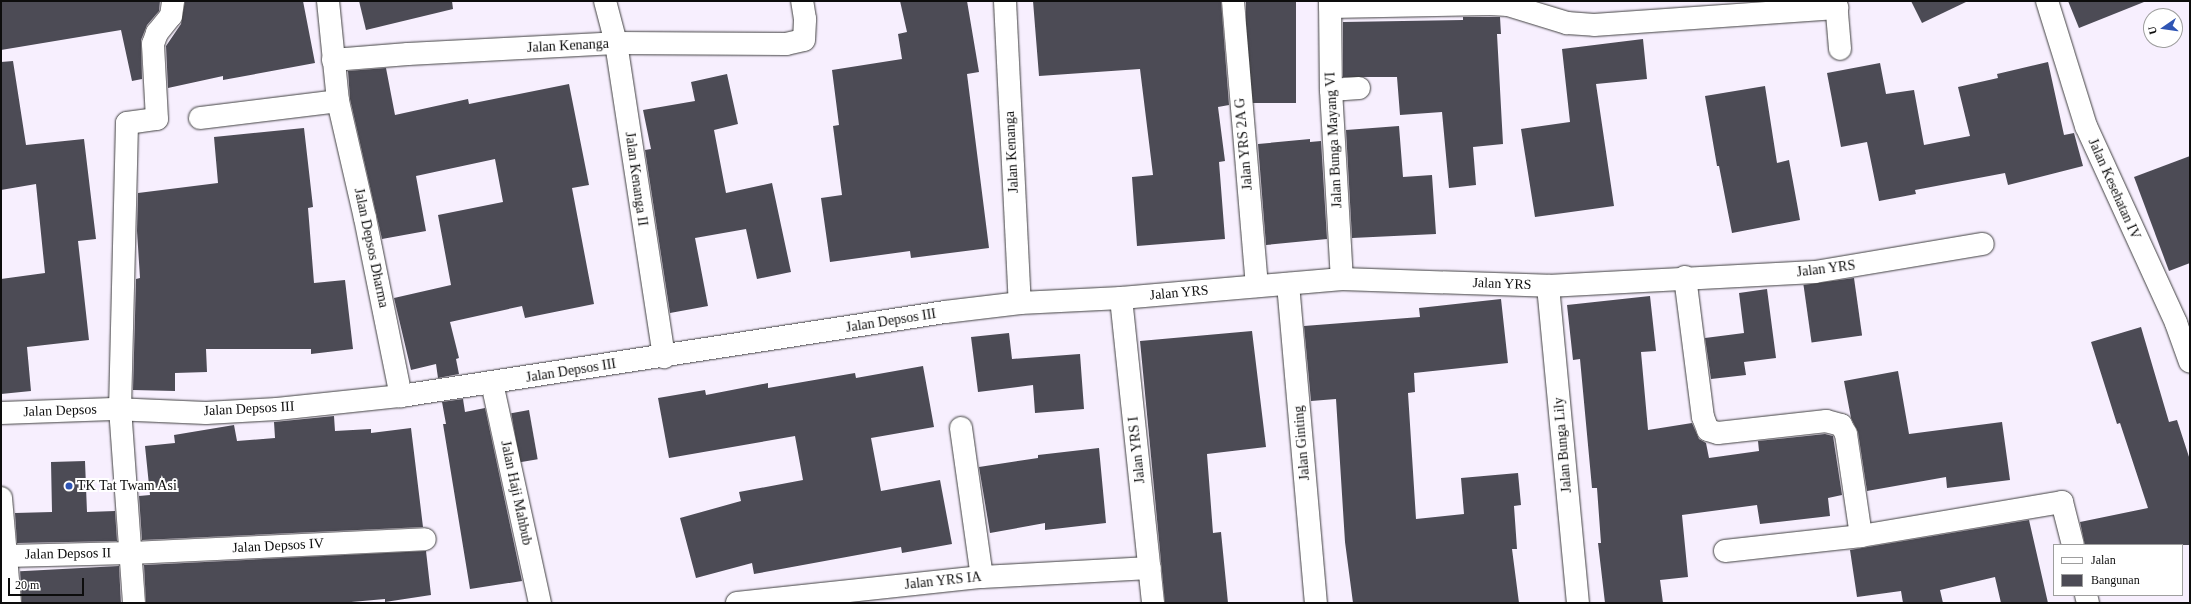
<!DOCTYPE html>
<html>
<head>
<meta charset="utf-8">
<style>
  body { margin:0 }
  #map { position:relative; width:2191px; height:604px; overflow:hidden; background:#f7effe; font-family:Georgia,serif }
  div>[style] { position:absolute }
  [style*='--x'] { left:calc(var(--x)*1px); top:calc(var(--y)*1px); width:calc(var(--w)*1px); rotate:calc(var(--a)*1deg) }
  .building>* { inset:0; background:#4c4b55; transform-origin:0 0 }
  .roads { filter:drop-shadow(0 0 1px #404040) drop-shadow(0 0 1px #404040) }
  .street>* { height:22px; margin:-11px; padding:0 11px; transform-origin:11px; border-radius:11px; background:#fff }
  .dots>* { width:11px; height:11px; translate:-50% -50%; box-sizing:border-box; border:2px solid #fff; border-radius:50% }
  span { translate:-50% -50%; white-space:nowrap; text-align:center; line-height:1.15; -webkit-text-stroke:4px #fff; paint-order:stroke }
  .street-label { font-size:14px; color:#0d0d0d }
  .poi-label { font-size:14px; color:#0d0d0d }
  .left { translate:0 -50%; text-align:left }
  .frame { position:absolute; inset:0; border:2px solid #0d0d0d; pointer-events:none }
  .legend { position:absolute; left:2053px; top:544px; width:130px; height:52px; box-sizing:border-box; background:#fff; border:1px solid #9e9e9e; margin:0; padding:5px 7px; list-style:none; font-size:12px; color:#0d0d0d }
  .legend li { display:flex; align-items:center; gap:8px; height:20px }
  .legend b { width:20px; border:1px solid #9e9e9e }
  .north { position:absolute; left:2143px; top:8px; width:40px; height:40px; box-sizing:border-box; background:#fff; border:1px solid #9e9e9e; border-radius:50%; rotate:257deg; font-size:11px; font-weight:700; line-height:16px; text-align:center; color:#0d0d0d }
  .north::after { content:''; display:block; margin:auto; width:14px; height:18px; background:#2f55b4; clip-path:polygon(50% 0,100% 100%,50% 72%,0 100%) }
  .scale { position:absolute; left:8px; top:578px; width:76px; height:18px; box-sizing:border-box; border:2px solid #0d0d0d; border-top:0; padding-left:5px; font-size:12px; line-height:14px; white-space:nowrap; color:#0d0d0d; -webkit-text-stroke:3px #fff; paint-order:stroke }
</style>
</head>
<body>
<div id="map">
  <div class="building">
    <div style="clip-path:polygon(1px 1px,160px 1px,159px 11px,147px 25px,141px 40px,142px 79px,132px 81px,121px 30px,1px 50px)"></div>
    <div style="clip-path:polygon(185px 1px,303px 1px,315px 63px,223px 80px,223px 76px,168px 88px,166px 46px,181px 24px)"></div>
    <div style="clip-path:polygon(359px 1px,452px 1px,453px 9px,366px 30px)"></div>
    <div style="clip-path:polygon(900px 1px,967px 1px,979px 72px,967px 74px,989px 248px,911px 258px,910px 251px,830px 262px,821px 198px,842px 195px,833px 126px,839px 125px,832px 70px,902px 59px,898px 34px,907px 32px)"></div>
    <div style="clip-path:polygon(1033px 1px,1221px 1px,1229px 105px,1218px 107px,1225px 161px,1219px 162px,1225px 239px,1137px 246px,1132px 177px,1153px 175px,1140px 69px,1039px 76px)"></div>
    <div style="left:1246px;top:1px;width:50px;height:102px"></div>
    <div style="clip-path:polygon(1911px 1px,1968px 1px,1922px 23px)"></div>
    <div style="clip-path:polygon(2068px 1px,2144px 1px,2144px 2px,2079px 28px)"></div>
    <div style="clip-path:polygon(1463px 17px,1500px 17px,1501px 34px,1497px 34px,1503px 144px,1473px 147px,1476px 185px,1449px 188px,1442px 112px,1400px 115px,1397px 77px,1343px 77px,1343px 22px,1463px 20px)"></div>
    <div style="clip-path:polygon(1643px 39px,1647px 79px,1596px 84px,1614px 206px,1535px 217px,1521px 129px,1570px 122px,1562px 49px)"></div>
    <div style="clip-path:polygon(13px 61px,26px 145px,84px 139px,96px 239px,78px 241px,89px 340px,27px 347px,31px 391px,1px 394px,1px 279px,45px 273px,36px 184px,1px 190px,1px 62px)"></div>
    <div style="clip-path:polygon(2048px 62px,2064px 135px,2074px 133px,2083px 166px,2008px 185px,2005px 173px,1915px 190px,1916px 194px,1879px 201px,1867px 142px,1841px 147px,1827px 73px,1880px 63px,1886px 94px,1914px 90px,1924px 145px,1970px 136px,1958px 87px,1998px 78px,1997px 74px)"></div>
    <div style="clip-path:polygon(386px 68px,395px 115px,468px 99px,469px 104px,569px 84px,589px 185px,572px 188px,594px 304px,525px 318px,522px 306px,450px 322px,459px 358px,456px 359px,459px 374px,438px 378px,436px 364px,411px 370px,394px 298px,451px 285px,438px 215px,503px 202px,495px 159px,416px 176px,426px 231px,382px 239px,350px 99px,348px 71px)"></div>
    <div style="clip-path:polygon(727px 74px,738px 124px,714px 130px,726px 193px,772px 183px,791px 272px,757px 279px,746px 229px,695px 238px,708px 306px,670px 313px,645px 150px,651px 149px,643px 110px,695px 101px,691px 82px)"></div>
    <div style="clip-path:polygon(1765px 86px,1777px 163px,1789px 160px,1800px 220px,1732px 233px,1719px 166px,1717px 166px,1705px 96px)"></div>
    <div style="clip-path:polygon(1399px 126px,1403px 177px,1432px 175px,1436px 234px,1352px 238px,1346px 130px)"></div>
    <div style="clip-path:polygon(304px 128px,313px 207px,308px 208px,314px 283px,345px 280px,353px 349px,311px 354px,311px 349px,206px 349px,207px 372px,175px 373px,175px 391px,133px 390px,136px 279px,140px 278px,137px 231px,138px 193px,218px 183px,214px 137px)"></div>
    <div style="clip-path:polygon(1310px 139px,1310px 142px,1321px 141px,1327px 239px,1266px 245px,1258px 144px)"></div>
    <div style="clip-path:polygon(2190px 156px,2190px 263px,2169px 271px,2134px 177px)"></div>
    <div style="left:1854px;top:278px;width:58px;height:51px;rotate:82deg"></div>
    <div style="clip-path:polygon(1767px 289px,1776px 358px,1744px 362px,1746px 375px,1711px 379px,1705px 338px,1744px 333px,1739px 293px)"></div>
    <div style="clip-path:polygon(1650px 296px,1656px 351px,1641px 352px,1648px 430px,1692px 423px,1699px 439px,1706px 443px,1709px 458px,1759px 451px,1758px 441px,1825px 434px,1833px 436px,1842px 495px,1828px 498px,1830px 516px,1760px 524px,1757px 505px,1682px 515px,1688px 577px,1660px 580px,1663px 603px,1605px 603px,1598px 543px,1601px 543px,1597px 488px,1592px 488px,1580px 359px,1573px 360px,1567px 305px)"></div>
    <div style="clip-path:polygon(1501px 299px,1508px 363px,1414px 373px,1415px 392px,1408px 393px,1416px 519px,1464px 514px,1461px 478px,1518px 473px,1521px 505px,1514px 506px,1517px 549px,1512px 549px,1519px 603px,1353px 603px,1345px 542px,1336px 399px,1311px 401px,1304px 326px,1420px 317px,1419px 308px)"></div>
    <div style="clip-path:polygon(2141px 327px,2169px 422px,2177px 420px,2190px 460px,2190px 545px,2085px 545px,2080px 522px,2148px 508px,2120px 423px,2117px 424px,2091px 342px)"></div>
    <div style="clip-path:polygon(1252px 331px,1266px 447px,1207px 454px,1213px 533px,1221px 532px,1228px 603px,1165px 603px,1140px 341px)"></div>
    <div style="clip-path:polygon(1009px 333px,1012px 359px,1080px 354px,1084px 409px,1035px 413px,1033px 385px,978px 392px,971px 337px)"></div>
    <div style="clip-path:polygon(923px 366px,934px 427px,871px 438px,881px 491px,940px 480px,952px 544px,902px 553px,901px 547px,754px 574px,752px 563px,696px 578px,680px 518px,741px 501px,739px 492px,803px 480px,795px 436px,669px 458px,658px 398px,705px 390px,706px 395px,768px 383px,768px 388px,855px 373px,856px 378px)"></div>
    <div style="clip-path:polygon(1898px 371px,1909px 434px,2002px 422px,2010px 480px,1947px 488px,1946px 477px,1867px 491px,1858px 432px,1851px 418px,1844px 381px)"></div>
    <div style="clip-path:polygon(463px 399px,465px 412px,485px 408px,522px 581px,470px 589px,443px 424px,446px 424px,442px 402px)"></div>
    <div style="left:529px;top:410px;width:50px;height:18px;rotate:80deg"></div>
    <div style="clip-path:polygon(334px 416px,335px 431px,371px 429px,371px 433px,411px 428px,423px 527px,142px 540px,139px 496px,150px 495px,145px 446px,175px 443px,174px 435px,234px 425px,237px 441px,275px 438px,274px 422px)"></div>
    <div style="clip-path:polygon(1099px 448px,1106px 523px,1045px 530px,1045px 523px,990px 533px,979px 467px,1038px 458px,1038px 455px)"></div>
    <div style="clip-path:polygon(85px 461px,87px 512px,115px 511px,117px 541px,17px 543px,15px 513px,52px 512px,51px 462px)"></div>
    <div style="clip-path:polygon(2029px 520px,2048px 603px,2001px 603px,1995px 577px,1940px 590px,1943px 603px,1903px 603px,1901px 591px,1857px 597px,1850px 550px)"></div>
    <div style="clip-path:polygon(426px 551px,431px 595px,385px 602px,385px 599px,340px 603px,146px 603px,144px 565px)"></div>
    <div style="left:119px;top:566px;width:37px;height:99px;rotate:87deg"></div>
  </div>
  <div class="roads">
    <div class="street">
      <div style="--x:328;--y:1;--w:100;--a:84.3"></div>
      <div style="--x:338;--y:101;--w:120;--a:77"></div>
      <div style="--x:365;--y:218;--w:182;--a:78.6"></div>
      <div style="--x:605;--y:1;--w:43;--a:75.3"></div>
      <div style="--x:616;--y:43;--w:318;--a:81.3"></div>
      <div style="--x:1005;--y:1;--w:302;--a:87.2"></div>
      <div style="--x:1233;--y:1;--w:286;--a:85.2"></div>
      <div style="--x:1330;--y:1;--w:89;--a:89.4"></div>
      <div style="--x:1331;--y:90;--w:189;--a:86.7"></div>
      <div style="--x:1836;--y:1;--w:48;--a:85.2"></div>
      <div style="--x:2047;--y:1;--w:131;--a:72.7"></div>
      <div style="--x:2086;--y:126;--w:217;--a:65.4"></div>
      <div style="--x:2176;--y:323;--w:41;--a:70.3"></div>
      <div style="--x:1330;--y:7;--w:160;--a:-1.1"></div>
      <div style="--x:1490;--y:4;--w:18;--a:3"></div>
      <div style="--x:1508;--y:5;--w:62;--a:17"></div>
      <div style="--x:1567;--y:23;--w:27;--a:4"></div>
      <div style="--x:1594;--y:25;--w:244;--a:-4"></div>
      <div style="--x:333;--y:60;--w:75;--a:-4.6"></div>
      <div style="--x:408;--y:54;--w:208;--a:-3"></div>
      <div style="--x:616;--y:43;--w:170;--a:0.3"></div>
      <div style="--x:786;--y:44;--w:18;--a:-13"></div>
      <div style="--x:804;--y:40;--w:21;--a:-87"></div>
      <div style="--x:805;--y:19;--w:18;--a:-99"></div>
      <div style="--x:1331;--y:90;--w:28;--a:-4"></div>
      <div style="--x:200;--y:118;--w:139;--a:-7"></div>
      <div style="--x:1685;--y:277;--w:141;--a:82.7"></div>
      <div style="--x:1703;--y:417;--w:14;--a:69"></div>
      <div style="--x:1708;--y:430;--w:10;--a:17"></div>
      <div style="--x:1718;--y:433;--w:109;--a:-6.3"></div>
      <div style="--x:1826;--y:421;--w:16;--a:15"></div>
      <div style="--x:1841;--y:425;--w:10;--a:61"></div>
      <div style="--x:1846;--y:434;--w:103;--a:81.6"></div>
      <div style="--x:1861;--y:536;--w:204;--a:-9.6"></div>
      <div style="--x:2062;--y:502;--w:44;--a:75.7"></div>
      <div style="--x:1288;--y:284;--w:320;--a:85"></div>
      <div style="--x:1548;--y:286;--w:318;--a:84.6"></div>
      <div style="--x:1121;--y:298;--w:307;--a:84"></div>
      <div style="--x:492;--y:383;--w:225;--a:77.7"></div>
      <div style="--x:1;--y:413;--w:112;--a:-2"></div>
      <div style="--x:113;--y:409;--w:93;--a:2.5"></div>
      <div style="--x:206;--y:413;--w:71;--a:-3.2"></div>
      <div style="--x:277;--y:409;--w:125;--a:-6"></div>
      <div style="--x:401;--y:396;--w:550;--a:-8.78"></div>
      <div style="--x:945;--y:312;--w:76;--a:-6.8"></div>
      <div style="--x:1020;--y:303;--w:101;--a:-2.8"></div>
      <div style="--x:1121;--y:298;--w:222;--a:-4.9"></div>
      <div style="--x:1342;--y:279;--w:206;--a:1.9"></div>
      <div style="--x:1548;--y:286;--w:267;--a:-3"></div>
      <div style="--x:1815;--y:272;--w:170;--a:-9.5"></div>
      <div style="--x:961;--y:428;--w:150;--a:82"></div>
      <div style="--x:1;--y:498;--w:105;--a:85.1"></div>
      <div style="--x:1725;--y:551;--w:137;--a:-6.3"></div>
      <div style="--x:6;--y:556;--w:125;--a:-1.4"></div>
      <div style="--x:131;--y:553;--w:294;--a:-2.7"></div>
      <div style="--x:2086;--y:595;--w:8;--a:76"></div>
      <div style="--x:134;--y:603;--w:194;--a:-94.1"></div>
      <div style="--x:120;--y:410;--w:287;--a:-88.6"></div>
      <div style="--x:127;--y:123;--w:30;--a:-8"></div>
      <div style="--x:157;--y:119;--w:75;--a:-93.1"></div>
      <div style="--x:153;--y:44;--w:12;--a:-70"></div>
      <div style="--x:157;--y:33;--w:22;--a:-51"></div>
      <div style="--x:171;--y:16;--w:15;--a:-82"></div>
      <div style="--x:737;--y:603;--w:246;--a:-6.1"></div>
      <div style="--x:982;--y:577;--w:168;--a:-3.1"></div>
    </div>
  </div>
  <div class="dots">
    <div style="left:69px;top:486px;background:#2f55b4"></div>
  </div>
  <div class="street-label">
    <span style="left:568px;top:46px;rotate:-3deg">Jalan Kenanga</span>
    <span style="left:1334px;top:140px;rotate:-93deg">Jalan Bunga Mayang VI</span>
    <span style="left:1244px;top:144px;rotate:-95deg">Jalan YRS 2A G</span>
    <span style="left:1012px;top:152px;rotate:-93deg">Jalan Kenanga</span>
    <span style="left:636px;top:179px;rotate:82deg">Jalan Kenanga II</span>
    <span style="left:2114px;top:189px;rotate:66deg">Jalan Kesehatan IV</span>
    <span style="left:371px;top:248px;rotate:78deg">Jalan Depsos Dharma</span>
    <span style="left:1826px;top:269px;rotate:-7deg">Jalan YRS</span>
    <span style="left:1502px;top:284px;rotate:2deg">Jalan YRS</span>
    <span style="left:1179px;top:293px;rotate:-5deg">Jalan YRS</span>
    <span style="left:891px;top:321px;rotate:-9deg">Jalan Depsos III</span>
    <span style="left:571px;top:371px;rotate:-9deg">Jalan Depsos III</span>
    <span style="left:249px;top:409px;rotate:-3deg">Jalan Depsos III</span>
    <span style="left:60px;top:411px;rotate:-2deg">Jalan Depsos</span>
    <span style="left:1302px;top:443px;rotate:-95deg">Jalan Ginting</span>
    <span style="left:1563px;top:445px;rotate:-95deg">Jalan Bunga Lily</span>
    <span style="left:1137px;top:450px;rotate:-96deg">Jalan YRS I</span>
    <span style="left:516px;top:493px;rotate:78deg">Jalan Haji Mahbub</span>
    <span style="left:278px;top:546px;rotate:-3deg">Jalan Depsos IV</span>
    <span style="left:68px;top:554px;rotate:-1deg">Jalan Depsos II</span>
    <span style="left:943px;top:581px;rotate:-6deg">Jalan YRS IA</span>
  </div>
  <div class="poi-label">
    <span class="left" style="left:77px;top:486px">TK Tat Twam Asi</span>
  </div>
  <div class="frame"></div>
  <ul class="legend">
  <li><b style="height:5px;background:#fff"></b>Jalan</li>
  <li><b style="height:11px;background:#4c4b55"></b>Bangunan</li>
  </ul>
  <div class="north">U</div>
  <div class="scale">20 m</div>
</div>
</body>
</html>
